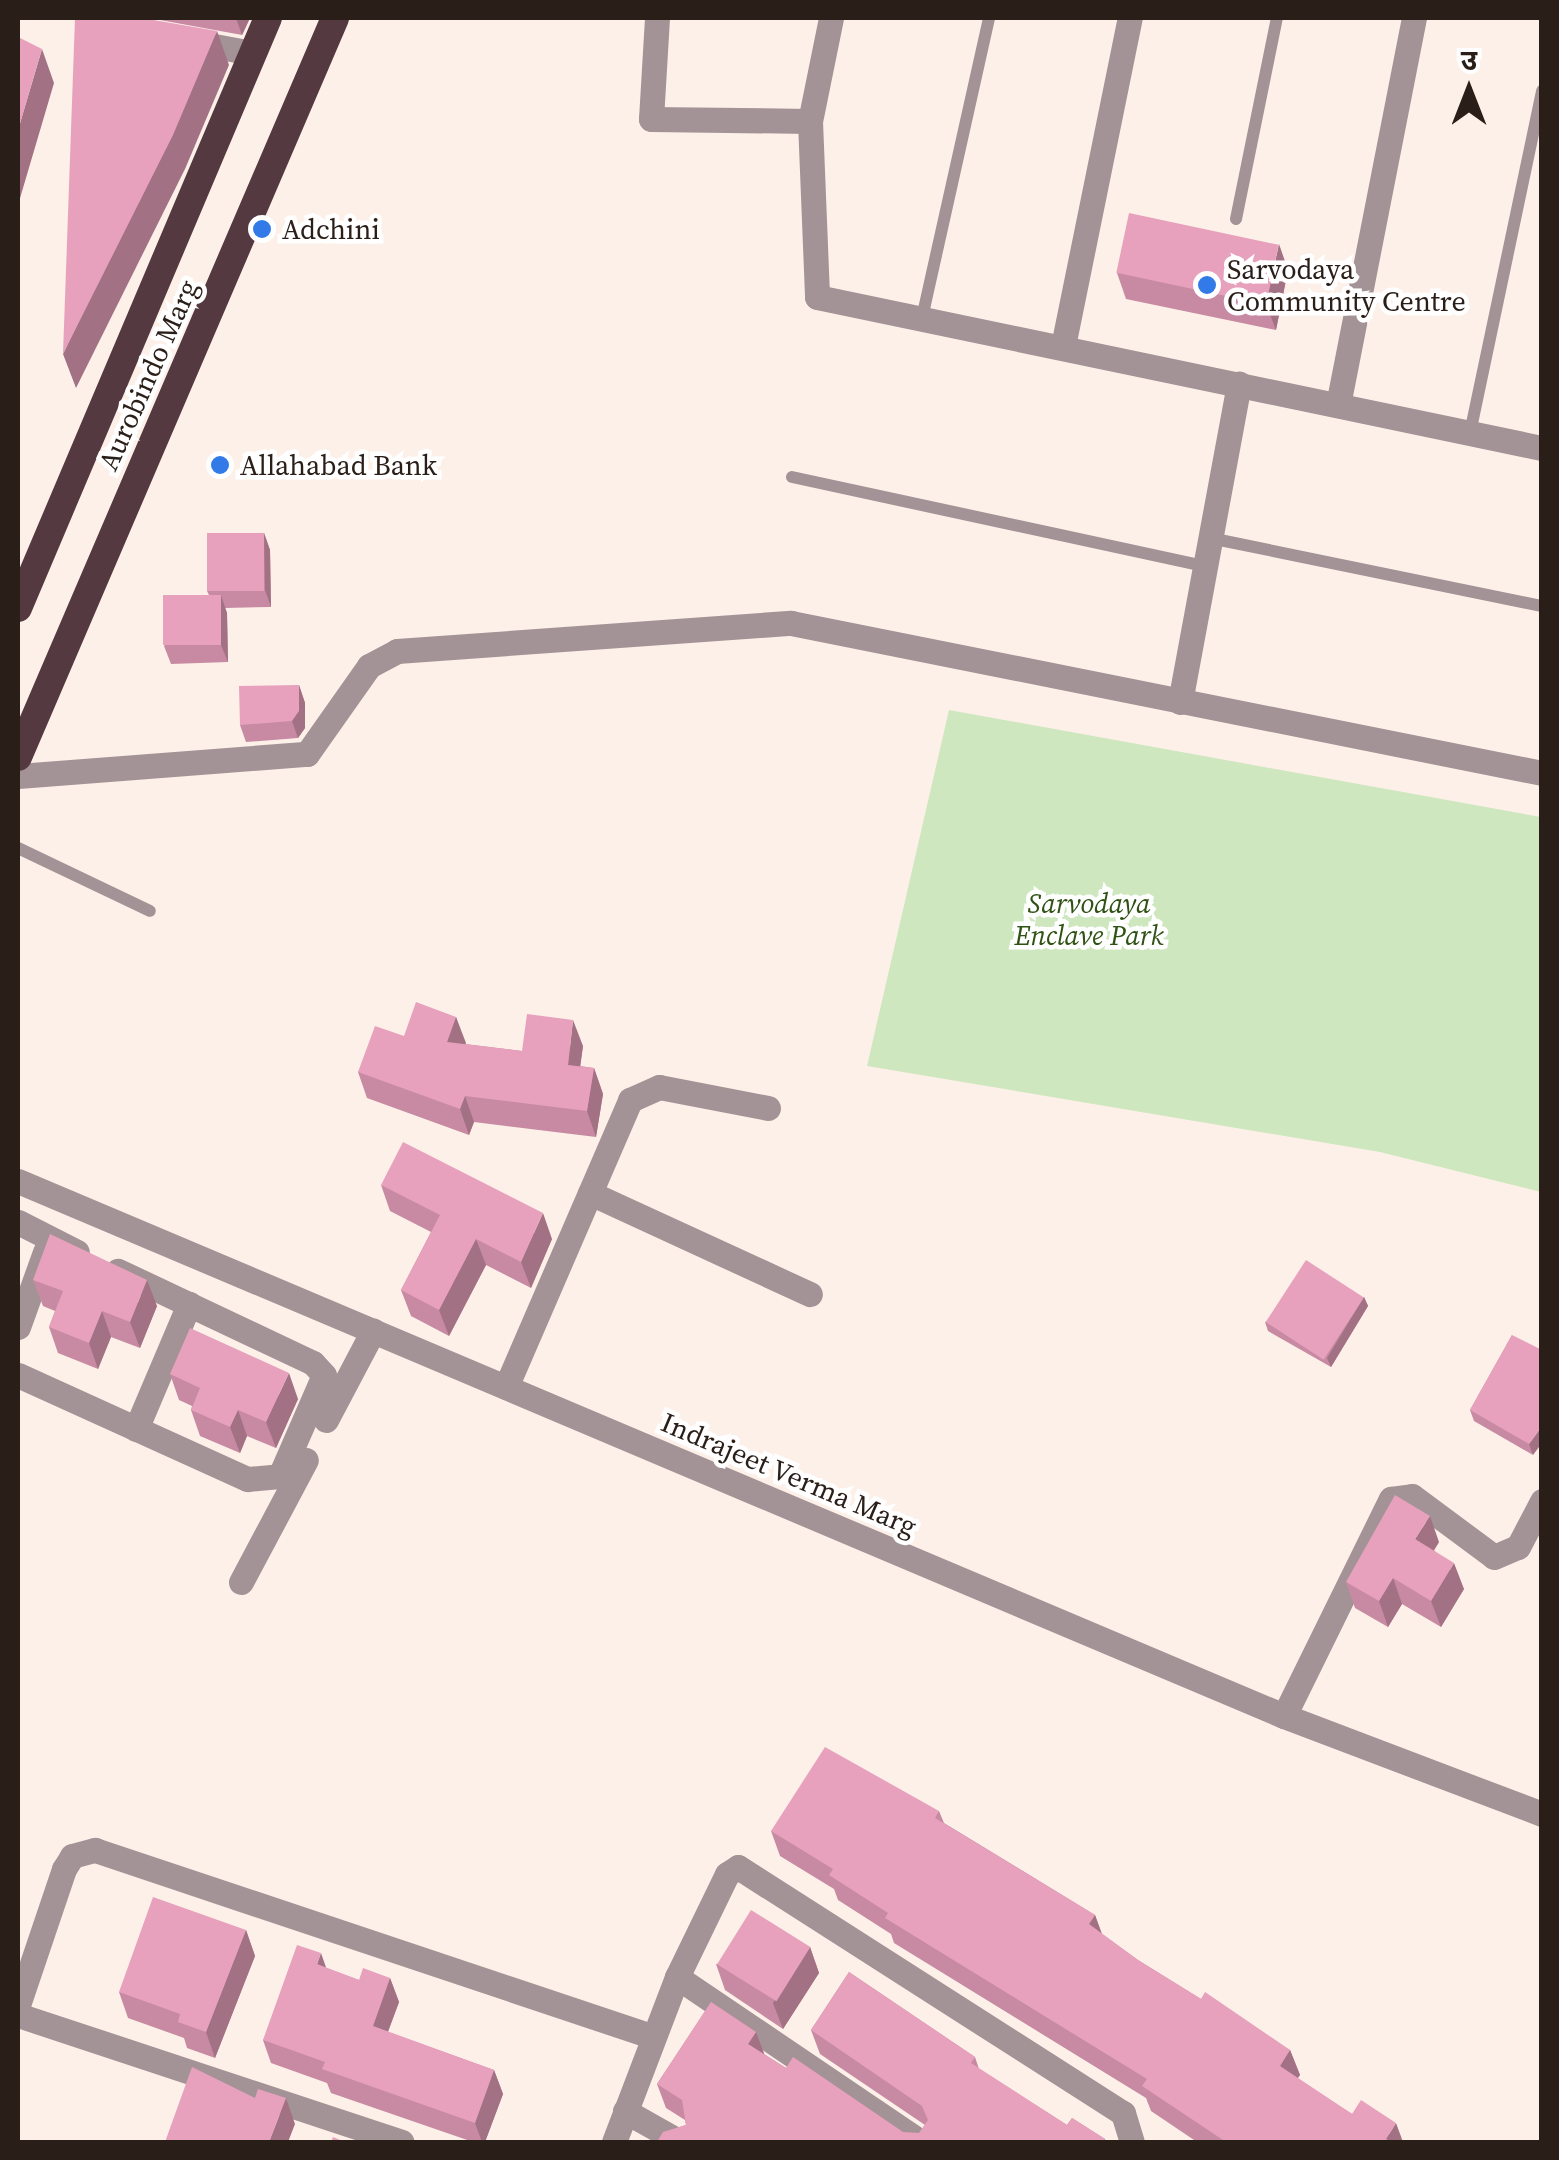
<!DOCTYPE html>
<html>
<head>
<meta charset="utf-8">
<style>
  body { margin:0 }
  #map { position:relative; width:1559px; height:2160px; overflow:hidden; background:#fdf0e9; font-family:"Source Serif 4","Noto Sans Devanagari",serif }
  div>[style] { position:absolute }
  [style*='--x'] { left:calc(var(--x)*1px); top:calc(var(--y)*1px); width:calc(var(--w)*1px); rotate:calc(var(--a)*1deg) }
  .green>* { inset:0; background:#cee7bf }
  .service>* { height:12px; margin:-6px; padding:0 6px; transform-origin:6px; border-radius:6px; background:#a39396 }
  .minor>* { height:25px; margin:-12.5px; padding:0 12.5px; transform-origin:12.5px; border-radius:12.5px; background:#a39396 }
  .trunk>* { height:28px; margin:-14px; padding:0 14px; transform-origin:14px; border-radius:14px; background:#543940 }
  .wall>* { inset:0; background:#c78aa2 }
  .shaded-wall>* { inset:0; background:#a27184 }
  .building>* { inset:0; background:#e7a1bc; transform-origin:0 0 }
  .dots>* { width:28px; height:28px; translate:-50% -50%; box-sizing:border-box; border:5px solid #fff; border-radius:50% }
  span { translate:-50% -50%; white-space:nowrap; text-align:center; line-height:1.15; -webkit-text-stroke:9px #fff; paint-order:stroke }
  .poi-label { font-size:28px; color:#2a1e18 }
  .left { translate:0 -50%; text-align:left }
  .street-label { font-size:28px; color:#2a1e18 }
  .park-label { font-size:28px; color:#315215; font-style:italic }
  .frame { position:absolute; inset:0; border:20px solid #2a1e18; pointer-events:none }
  .north { position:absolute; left:1419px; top:40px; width:100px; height:100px; -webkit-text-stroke:8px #fff; paint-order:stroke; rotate:0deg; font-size:28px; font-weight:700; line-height:40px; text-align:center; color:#2a1e18 }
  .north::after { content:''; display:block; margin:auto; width:35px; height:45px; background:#2a1e18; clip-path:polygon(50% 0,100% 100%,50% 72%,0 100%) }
</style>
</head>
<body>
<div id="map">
  <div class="green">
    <div style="clip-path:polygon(949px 710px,1541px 817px,1541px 1192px,1380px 1152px,867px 1066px)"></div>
  </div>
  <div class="service">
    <div style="--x:1236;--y:219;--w:205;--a:-78.5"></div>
    <div style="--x:922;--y:318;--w:307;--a:-77.4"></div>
    <div style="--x:1470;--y:433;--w:350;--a:-78.1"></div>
    <div style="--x:792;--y:477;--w:422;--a:12.2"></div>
    <div style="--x:1210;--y:538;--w:339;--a:11.6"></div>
    <div style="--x:18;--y:848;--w:146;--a:25.5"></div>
  </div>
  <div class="minor">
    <div style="--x:657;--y:18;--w:101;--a:93.4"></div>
    <div style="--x:651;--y:119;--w:159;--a:0.7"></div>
    <div style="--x:831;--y:18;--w:105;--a:101.5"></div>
    <div style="--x:810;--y:121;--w:176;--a:87.7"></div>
    <div style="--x:817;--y:297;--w:741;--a:11.77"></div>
    <div style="--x:193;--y:42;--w:60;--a:10.6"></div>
    <div style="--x:1063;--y:346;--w:335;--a:-78.5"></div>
    <div style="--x:1338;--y:405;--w:394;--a:-78.9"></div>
    <div style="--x:1180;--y:702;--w:324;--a:-79.5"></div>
    <div style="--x:18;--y:776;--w:290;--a:-4.4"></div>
    <div style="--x:307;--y:754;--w:108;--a:-54.8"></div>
    <div style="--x:369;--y:666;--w:32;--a:-28"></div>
    <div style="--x:397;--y:651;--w:395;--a:-4.1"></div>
    <div style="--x:791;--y:623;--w:766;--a:11.3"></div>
    <div style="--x:18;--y:1181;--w:1374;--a:22.91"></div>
    <div style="--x:1284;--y:1716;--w:276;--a:20.8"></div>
    <div style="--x:590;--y:1193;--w:242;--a:24.7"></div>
    <div style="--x:18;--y:1222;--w:66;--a:27"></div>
    <div style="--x:18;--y:1327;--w:80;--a:-70.2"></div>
    <div style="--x:18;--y:1375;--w:252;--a:24.4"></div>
    <div style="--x:247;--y:1479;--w:33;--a:-5"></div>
    <div style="--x:280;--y:1476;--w:110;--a:-66.5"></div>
    <div style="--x:324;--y:1375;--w:16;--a:-133"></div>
    <div style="--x:313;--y:1363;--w:216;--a:-154.7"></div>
    <div style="--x:506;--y:1387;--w:313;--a:-66.6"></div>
    <div style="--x:630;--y:1100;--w:32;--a:-24"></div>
    <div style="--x:659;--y:1087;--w:111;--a:10.9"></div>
    <div style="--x:326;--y:1420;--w:101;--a:-62.2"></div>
    <div style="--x:136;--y:1429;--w:136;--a:-67"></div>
    <div style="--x:241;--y:1582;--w:138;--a:-62"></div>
    <div style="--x:1284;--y:1716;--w:242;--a:-63.8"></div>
    <div style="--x:1391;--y:1499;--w:21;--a:-8"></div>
    <div style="--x:1412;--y:1496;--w:102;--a:36.6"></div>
    <div style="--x:1494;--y:1557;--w:26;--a:-23"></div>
    <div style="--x:1518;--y:1547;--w:52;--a:-62.4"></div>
    <div style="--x:677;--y:1977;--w:295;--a:34.1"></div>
    <div style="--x:18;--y:2005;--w:144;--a:-71.3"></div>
    <div style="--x:64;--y:1869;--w:15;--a:-58"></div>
    <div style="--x:72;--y:1856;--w:24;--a:-15"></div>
    <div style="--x:95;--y:1850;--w:586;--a:18.5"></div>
    <div style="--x:18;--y:2015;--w:404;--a:18.3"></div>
    <div style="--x:625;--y:2111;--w:63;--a:29.4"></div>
    <div style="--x:614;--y:2142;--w:177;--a:-69.1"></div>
    <div style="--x:677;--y:1977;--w:114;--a:-64.1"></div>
    <div style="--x:727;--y:1874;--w:13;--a:-32"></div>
    <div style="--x:738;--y:1867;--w:457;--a:32.6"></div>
    <div style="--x:1123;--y:2113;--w:30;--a:73"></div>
  </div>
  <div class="trunk">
    <div style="--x:18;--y:608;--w:641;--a:-67.04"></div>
    <div style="--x:18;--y:757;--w:804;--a:-66.78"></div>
  </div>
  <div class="wall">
    <div style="clip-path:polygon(149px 18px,250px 18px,242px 35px)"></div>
    <div style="clip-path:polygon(1288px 270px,1276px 330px,1126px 299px,1117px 273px)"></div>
    <div style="clip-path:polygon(264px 533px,270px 550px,271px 607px,225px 608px,227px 613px,228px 662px,171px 664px,164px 646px,209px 595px,207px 591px)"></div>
    <div style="clip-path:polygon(299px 685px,305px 703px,305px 728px,298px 738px,246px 742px,240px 725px)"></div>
    <div style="clip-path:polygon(456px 1017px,465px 1044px,522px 1051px,583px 1046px,580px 1066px,594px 1068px,603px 1094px,596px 1137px,474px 1122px,469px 1135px,367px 1098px,358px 1072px,404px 1036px)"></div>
    <div style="clip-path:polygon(381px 1185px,552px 1239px,531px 1288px,486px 1265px,449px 1336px,411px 1316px,401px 1290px,431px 1232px,390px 1211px)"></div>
    <div style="clip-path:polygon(33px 1280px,157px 1306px,140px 1348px,111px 1337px,98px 1369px,58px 1353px,49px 1327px,55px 1311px,43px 1306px)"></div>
    <div style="clip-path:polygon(1364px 1297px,1368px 1306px,1331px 1367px,1268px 1331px,1265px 1322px)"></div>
    <div style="clip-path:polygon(1512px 1335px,1533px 1455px,1474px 1421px,1470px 1410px)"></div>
    <div style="clip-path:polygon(170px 1374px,298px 1399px,276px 1448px,247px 1436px,240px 1453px,200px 1436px,191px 1410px,192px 1406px,179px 1400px)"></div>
    <div style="clip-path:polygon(1439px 1542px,1434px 1550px,1464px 1589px,1441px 1627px,1402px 1604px,1388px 1627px,1355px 1608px,1346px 1582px)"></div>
    <div style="clip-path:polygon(939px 1811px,944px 1823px,1095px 1915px,1102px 1934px,1138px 1960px,1201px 1999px,1290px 2050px,1300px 2075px,1297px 2078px,1352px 2114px,1403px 2142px,1197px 2142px,1151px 2111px,1146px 2098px,894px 1943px,891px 1934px,838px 1900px,834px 1889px,780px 1856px,771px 1831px)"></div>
    <div style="clip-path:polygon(246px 1930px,255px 1956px,215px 2058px,187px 2048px,184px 2038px,128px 2018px,119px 1992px)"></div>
    <div style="clip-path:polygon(810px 1947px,819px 1973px,783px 2029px,725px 1990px,716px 1964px)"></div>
    <div style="clip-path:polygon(326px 1968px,359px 1980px,390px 1978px,399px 2002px,388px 2032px,494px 2070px,503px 2094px,485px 2142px,473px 2142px,331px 2093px,327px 2083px,271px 2063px,263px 2040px)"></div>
    <div style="clip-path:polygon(849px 1972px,975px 2057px,979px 2069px,1067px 2125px,1072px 2118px,1105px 2139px,1106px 2142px,657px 2142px,663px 2132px,686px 2125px,685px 2120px,666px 2108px,657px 2084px,711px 2002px,756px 2032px,764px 2054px,786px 2068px,793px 2057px,903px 2132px,919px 2133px,925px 2125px,820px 2054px,811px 2030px)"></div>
  </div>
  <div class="shaded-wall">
    <div style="clip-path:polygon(236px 18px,250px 18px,242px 35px)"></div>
    <div style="clip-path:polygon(217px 31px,229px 65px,185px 169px,76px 388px,63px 354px)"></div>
    <div style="clip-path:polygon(42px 49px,54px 83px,18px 205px,18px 130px)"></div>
    <div style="clip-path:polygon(1279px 244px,1288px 270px,1276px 330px,1266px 304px)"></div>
    <div style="clip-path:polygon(264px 533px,270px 550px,271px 607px,265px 590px)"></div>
    <div style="clip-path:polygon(221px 595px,227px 613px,228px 662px,221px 645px)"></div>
    <div style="clip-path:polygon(299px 685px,305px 703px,305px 728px,298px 738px,292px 721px)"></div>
    <div style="clip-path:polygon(456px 1017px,466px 1043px,457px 1068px,447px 1042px)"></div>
    <div style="clip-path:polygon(573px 1020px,583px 1046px,577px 1091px,568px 1065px)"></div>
    <div style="clip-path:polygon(594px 1068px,603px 1094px,596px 1137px,587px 1111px)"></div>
    <div style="clip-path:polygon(465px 1096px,474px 1122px,469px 1135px,460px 1109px)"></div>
    <div style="clip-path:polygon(543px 1213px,552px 1239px,531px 1288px,521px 1262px)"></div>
    <div style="clip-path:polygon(476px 1239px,486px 1265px,449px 1336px,439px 1310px)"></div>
    <div style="clip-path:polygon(147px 1280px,157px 1306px,140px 1348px,130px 1322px)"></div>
    <div style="clip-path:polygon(1364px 1297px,1368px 1306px,1331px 1367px,1327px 1358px)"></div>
    <div style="clip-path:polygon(102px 1311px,111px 1337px,98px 1369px,89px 1343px)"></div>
    <div style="clip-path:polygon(289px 1373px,298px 1399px,276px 1448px,266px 1422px)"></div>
    <div style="clip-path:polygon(238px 1410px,247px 1436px,240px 1453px,230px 1427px)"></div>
    <div style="clip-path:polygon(1542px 1426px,1542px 1443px,1533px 1455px,1529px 1444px)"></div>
    <div style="clip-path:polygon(1430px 1516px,1439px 1542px,1425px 1565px,1415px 1539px)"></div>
    <div style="clip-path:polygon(1454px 1563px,1464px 1589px,1441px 1627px,1431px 1601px)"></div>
    <div style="clip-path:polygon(1393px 1578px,1402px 1604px,1388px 1627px,1379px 1601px)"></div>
    <div style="clip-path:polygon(1095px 1915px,1104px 1940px,1089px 1924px)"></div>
    <div style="clip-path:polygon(246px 1930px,255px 1956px,215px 2058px,206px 2032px)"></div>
    <div style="clip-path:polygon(810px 1947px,819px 1973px,783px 2029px,773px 2003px)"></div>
    <div style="clip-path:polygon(321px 1953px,329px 1976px,317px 1964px)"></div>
    <div style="clip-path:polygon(390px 1978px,399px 2002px,381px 2050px,373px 2026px)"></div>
    <div style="clip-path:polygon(756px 2032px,765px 2056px,748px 2044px)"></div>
    <div style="clip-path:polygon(1290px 2050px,1300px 2075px,1289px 2091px,1280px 2066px)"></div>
    <div style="clip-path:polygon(494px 2070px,503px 2094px,485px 2142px,482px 2142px,475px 2123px)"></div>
    <div style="clip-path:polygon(286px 2098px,295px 2124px,288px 2142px,269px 2142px)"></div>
    <div style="clip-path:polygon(1396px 2123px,1403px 2142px,1387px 2142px,1386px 2139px)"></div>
  </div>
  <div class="building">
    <div style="clip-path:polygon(75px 18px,142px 18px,217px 31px,173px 135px,63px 354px)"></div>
    <div style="clip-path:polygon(18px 37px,42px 49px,18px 130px)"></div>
    <div style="left:1129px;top:213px;width:153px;height:61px;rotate:12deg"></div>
    <div style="left:207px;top:533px;width:57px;height:58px"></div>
    <div style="left:221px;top:595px;width:50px;height:58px;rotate:90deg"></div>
    <div style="clip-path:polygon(299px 685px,299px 711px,292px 721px,240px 725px,239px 686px)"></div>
    <div style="clip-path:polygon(416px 1002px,456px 1017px,447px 1042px,522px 1051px,527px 1014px,573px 1020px,568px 1065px,594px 1068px,587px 1111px,465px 1096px,460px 1109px,358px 1072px,375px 1026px,404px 1036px)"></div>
    <div style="clip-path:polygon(403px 1142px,543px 1213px,521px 1262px,476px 1239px,439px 1310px,401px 1290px,440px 1215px,381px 1185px)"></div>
    <div style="clip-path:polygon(50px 1234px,147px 1280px,130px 1322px,102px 1311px,89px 1343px,49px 1327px,63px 1291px,33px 1280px)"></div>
    <div style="left:1306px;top:1260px;width:69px;height:74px;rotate:33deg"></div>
    <div style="clip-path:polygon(190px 1328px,289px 1373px,266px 1422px,238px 1410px,230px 1427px,191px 1410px,200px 1388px,170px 1374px)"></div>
    <div style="clip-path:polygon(1512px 1335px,1542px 1350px,1542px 1426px,1529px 1444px,1470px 1410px)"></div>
    <div style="clip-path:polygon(1395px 1495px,1430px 1516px,1415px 1539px,1454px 1563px,1431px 1601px,1393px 1578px,1379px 1601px,1346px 1582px)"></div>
    <div style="clip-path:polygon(825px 1747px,939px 1811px,935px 1818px,1095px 1915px,1089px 1924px,1138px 1960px,1201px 1999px,1205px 1992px,1290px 2050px,1280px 2066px,1352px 2114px,1361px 2100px,1396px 2123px,1386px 2139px,1392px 2142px,1226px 2142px,1142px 2086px,1147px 2079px,885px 1918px,888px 1913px,829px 1875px,833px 1869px,771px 1831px)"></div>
    <div style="clip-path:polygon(153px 1897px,246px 1930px,206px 2032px,178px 2022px,180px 2014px,119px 1992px)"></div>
    <div style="left:751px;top:1910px;width:70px;height:64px;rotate:32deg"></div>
    <div style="clip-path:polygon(297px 1945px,321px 1953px,317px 1964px,359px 1980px,363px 1968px,390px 1978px,373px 2026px,494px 2070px,475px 2123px,322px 2069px,325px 2062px,263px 2040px)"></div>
    <div style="clip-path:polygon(849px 1972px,975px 2057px,971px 2063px,1067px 2125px,1072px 2118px,1105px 2139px,1102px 2142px,657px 2142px,663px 2132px,686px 2125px,682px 2100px,657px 2084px,711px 2002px,756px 2032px,748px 2044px,786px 2068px,793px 2057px,903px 2132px,919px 2133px,928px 2120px,922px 2106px,811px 2030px)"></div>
    <div style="clip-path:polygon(192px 2067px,255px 2098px,258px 2089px,286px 2098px,269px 2142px,165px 2142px)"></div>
    <div style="clip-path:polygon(333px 2137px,345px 2142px,331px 2142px)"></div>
  </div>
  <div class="dots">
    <div style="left:262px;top:229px;background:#317ae7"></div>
    <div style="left:1207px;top:285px;background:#317ae7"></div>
    <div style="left:220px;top:465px;background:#317ae7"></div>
  </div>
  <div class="poi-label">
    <span class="left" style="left:282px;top:229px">Adchini</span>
    <span class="left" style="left:1227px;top:285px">Sarvodaya<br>Community Centre</span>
    <span class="left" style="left:240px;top:465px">Allahabad Bank</span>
  </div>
  <div class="street-label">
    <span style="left:148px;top:375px;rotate:-66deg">Aurobindo Marg</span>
    <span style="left:789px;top:1474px;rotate:23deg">Indrajeet Verma Marg</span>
  </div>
  <div class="park-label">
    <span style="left:1089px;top:919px">Sarvodaya<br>Enclave Park</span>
  </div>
  <div class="frame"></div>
  <div class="north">उ</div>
</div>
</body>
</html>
